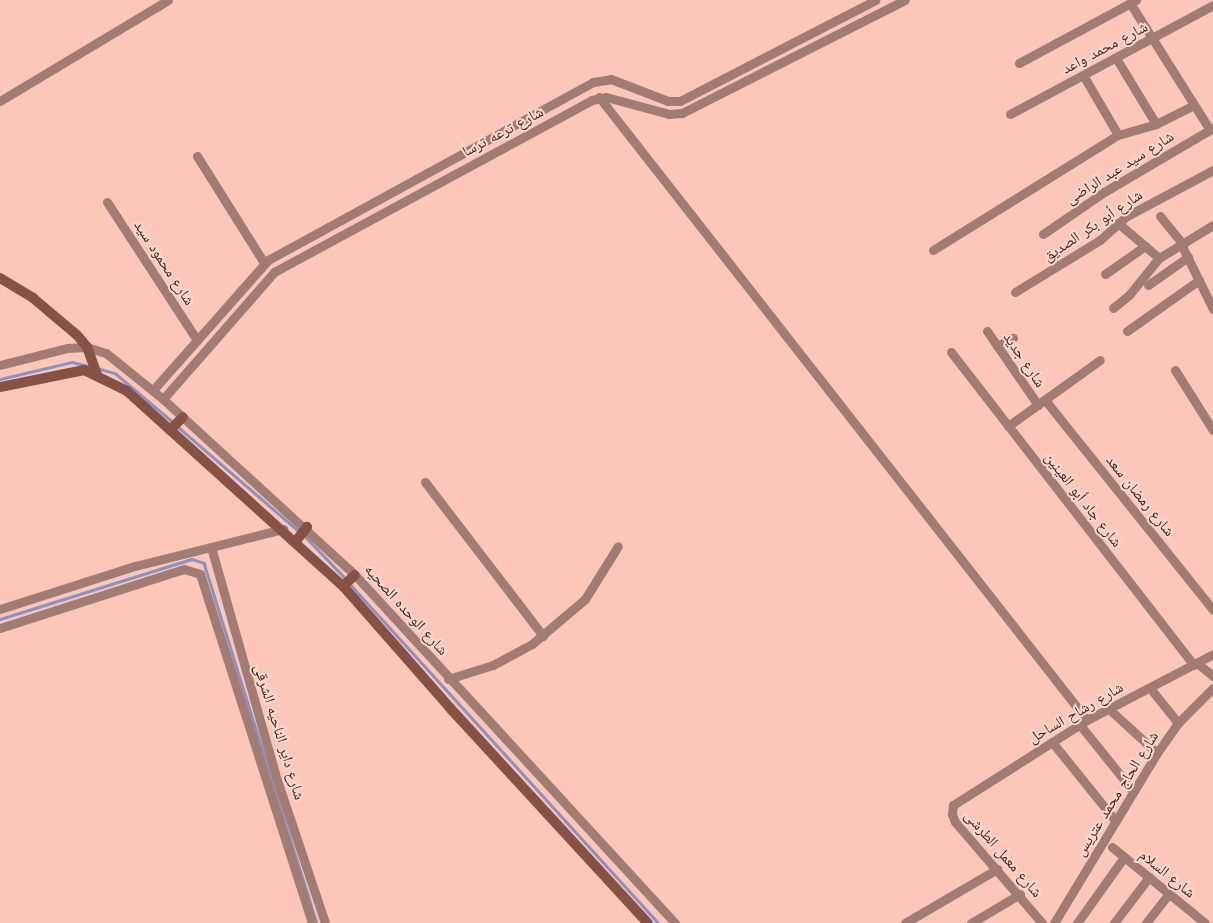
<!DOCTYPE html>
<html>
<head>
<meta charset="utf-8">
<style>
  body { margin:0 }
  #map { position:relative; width:1213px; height:923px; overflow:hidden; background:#fcc6b8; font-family:"Work Sans","Noto Naskh Arabic",sans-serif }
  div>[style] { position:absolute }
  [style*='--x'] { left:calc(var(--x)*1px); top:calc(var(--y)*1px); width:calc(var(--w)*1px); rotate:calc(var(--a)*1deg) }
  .stream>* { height:2.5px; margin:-1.25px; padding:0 1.25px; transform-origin:1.25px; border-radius:1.25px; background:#8792c7 }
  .street>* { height:9px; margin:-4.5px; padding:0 4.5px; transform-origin:4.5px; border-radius:4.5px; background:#a17c73 }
  .secondary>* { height:10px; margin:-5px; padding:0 5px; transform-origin:5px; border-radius:5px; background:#855245 }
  span { translate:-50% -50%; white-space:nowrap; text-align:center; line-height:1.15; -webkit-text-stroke:4px #fcd8ce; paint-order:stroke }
  .street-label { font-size:15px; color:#3f1e16 }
</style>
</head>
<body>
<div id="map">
  <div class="stream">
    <div style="--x:97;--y:368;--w:19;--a:16"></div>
    <div style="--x:115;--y:373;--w:76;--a:40.2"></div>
    <div style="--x:0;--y:379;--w:74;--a:-13.3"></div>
    <div style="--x:72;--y:362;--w:21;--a:14"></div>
    <div style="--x:177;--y:426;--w:162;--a:40.8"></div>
    <div style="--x:304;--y:535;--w:62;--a:46.3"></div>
    <div style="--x:350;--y:584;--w:459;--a:47.7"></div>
    <div style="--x:0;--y:619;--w:201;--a:-17.4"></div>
    <div style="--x:192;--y:559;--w:13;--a:18"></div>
    <div style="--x:204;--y:563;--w:377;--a:72.6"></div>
  </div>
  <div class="street">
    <div style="--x:1130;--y:3;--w:150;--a:57.8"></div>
    <div style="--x:1116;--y:58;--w:77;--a:58.8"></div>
    <div style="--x:1019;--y:63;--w:133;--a:-28.3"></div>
    <div style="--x:1083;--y:75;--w:69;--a:59.7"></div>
    <div style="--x:599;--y:97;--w:791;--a:51.93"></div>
    <div style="--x:0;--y:101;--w:196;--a:-31"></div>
    <div style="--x:1010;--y:114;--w:230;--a:-28.2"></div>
    <div style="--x:197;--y:156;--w:126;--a:57.9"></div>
    <div style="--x:107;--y:202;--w:165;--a:56.9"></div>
    <div style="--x:1160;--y:216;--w:33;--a:51"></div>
    <div style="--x:1118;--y:223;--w:54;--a:40.5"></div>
    <div style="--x:1043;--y:234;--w:74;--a:-34.5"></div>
    <div style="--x:1104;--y:192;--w:126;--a:-30.4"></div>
    <div style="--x:1180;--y:242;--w:75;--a:63.8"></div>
    <div style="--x:933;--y:250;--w:218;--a:-31.9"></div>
    <div style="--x:1118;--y:135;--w:40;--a:-16"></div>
    <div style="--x:1156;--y:124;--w:42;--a:-26.6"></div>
    <div style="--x:1105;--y:274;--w:49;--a:-35"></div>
    <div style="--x:1148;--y:285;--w:49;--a:-35"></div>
    <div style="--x:1015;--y:292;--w:100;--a:-31.5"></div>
    <div style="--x:1100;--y:240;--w:36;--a:-42"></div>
    <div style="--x:1127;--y:216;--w:98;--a:-28.1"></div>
    <div style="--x:1113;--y:308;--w:21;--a:-39"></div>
    <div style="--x:1129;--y:295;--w:48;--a:-51"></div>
    <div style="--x:1159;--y:258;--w:63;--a:-31.4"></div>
    <div style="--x:987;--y:331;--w:90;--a:55.4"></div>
    <div style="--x:1127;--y:331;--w:88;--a:-35.3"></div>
    <div style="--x:997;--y:346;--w:18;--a:-27"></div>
    <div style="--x:951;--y:352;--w:396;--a:52.2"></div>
    <div style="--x:0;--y:365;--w:69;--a:-14.2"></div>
    <div style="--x:67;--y:348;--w:20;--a:-3"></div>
    <div style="--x:87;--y:347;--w:20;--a:18"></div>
    <div style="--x:106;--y:353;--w:73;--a:38.9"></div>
    <div style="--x:163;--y:399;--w:260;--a:42.5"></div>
    <div style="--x:355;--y:575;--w:473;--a:47.4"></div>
    <div style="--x:1175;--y:370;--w:71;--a:57.7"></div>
    <div style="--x:153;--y:390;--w:174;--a:-48.5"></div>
    <div style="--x:268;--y:260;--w:371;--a:-28.7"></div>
    <div style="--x:593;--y:82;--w:18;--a:-9"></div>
    <div style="--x:611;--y:79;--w:61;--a:21.1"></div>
    <div style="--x:668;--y:101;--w:12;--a:0"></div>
    <div style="--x:680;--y:101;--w:220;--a:-27.3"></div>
    <div style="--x:163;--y:399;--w:169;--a:-48.8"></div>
    <div style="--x:274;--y:272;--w:362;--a:-28.4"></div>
    <div style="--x:592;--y:100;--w:14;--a:-12"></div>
    <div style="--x:606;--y:97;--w:65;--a:15.1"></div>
    <div style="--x:669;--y:114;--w:13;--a:-4"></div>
    <div style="--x:682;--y:113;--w:250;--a:-26.9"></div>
    <div style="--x:1045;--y:400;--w:269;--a:51.3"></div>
    <div style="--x:1008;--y:426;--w:113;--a:-35.7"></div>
    <div style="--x:425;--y:482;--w:194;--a:52.5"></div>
    <div style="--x:211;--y:547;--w:242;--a:74.2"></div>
    <div style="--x:277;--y:780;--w:151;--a:71.4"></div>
    <div style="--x:0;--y:609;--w:142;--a:-17.7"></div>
    <div style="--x:135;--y:566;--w:153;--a:-14"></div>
    <div style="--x:0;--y:628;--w:193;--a:-17.8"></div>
    <div style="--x:184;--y:569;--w:17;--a:17"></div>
    <div style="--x:200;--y:574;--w:367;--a:72.2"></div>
    <div style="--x:1197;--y:663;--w:21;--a:39"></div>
    <div style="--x:448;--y:679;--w:47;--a:-17.3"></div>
    <div style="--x:493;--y:665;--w:44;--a:-28.3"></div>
    <div style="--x:532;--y:644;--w:70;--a:-40.3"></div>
    <div style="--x:585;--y:599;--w:62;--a:-58.1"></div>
    <div style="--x:1150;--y:688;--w:45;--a:51.3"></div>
    <div style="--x:1109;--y:709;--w:65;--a:42.5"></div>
    <div style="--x:1080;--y:725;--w:85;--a:51.2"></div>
    <div style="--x:1052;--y:742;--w:100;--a:51.1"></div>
    <div style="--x:1112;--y:847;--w:120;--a:39.3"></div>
    <div style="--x:905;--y:923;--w:107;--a:-30.4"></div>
    <div style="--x:971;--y:923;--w:57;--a:-30.6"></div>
    <div style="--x:1042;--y:923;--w:133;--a:-130.7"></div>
    <div style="--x:955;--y:822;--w:9;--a:-111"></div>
    <div style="--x:952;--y:814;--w:9;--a:-84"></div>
    <div style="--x:953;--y:805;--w:159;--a:-32.4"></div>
    <div style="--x:1087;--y:720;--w:142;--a:-27.6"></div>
    <div style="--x:1054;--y:923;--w:199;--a:-58.8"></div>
    <div style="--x:1157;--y:753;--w:37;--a:-55"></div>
    <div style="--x:1178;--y:723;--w:49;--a:-45"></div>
    <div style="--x:1077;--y:923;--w:81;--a:-54.5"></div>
    <div style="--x:1114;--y:923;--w:58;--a:-52.7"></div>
    <div style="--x:1146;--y:923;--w:37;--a:-52"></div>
  </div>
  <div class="secondary">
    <div style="--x:0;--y:278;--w:39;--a:31"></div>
    <div style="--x:33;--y:298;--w:57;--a:40.1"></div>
    <div style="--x:77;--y:335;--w:16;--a:50"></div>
    <div style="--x:87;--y:347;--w:29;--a:70"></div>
    <div style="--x:0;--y:387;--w:86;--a:-11.4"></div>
    <div style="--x:84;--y:370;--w:48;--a:26"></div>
    <div style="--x:127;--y:391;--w:291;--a:42.1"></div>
    <div style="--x:343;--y:586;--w:162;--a:48.7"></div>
    <div style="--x:450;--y:708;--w:292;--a:47.4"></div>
    <div style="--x:170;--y:430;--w:18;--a:-45"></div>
    <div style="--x:296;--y:541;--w:18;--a:-52"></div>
    <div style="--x:343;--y:586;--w:16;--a:-43"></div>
  </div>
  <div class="street-label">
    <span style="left:1105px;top:48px;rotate:-28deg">شارع محمد واعد</span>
    <span style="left:503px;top:132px;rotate:-28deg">شارع ترعه ترسا</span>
    <span style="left:1120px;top:168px;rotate:-32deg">شارع سيد عبد الراضى</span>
    <span style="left:1093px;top:226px;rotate:-34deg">شارع أبو بكر الصديق</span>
    <span style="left:164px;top:263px;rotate:57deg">شارع محمود سيد</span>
    <span style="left:1024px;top:360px;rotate:56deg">شارع جديد</span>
    <span style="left:1140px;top:496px;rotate:51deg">شارع رمضان سعد</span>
    <span style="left:1083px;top:500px;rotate:52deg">شارع جاد أبو العينين</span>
    <span style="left:406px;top:610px;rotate:48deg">شارع الوحده الصحيه</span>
    <span style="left:1076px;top:713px;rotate:-30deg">شارع رشاح الساحل</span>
    <span style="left:279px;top:732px;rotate:73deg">شارع داير الناحيه الشرقى</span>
    <span style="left:1117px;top:794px;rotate:-58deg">شارع الحاج محمد عتريس</span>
    <span style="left:1003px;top:854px;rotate:49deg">شارع معمل الطرشى</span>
    <span style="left:1167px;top:874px;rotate:39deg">شارع السلام</span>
  </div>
</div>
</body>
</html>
